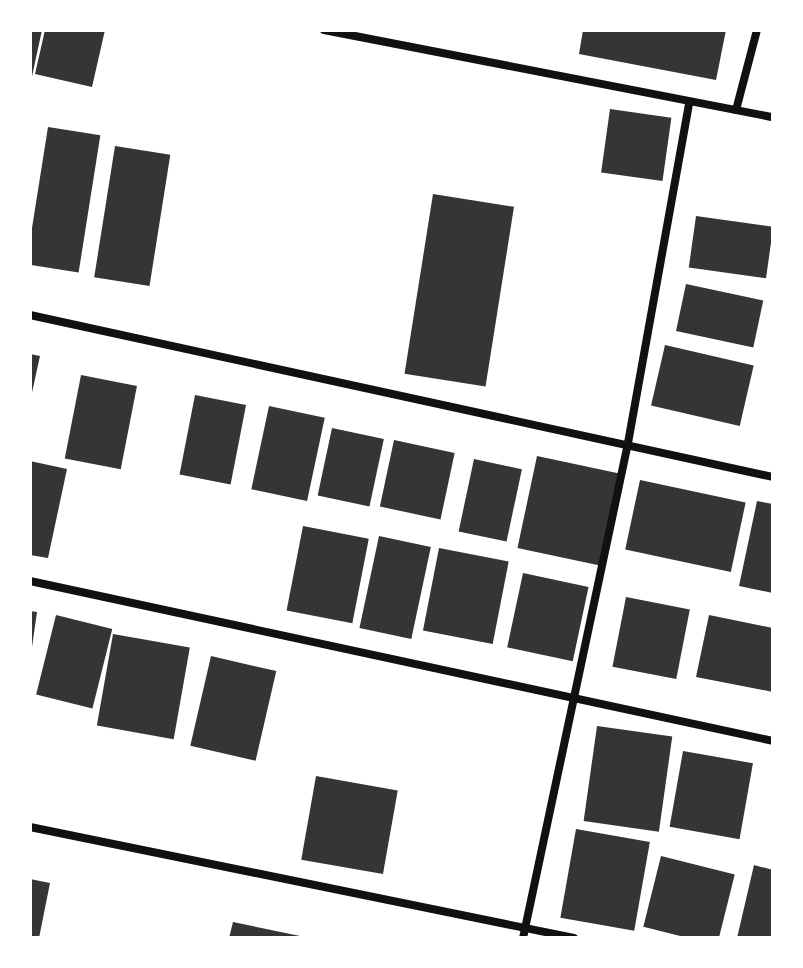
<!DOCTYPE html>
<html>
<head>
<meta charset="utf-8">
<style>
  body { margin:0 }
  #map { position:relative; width:803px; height:968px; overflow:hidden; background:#fff; font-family:"PT Sans",sans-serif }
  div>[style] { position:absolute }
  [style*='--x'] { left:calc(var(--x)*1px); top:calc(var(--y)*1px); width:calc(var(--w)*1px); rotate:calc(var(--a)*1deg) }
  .building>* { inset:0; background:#353535; transform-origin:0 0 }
  .minor>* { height:8px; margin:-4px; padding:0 4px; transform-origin:4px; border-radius:4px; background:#111 }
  span { translate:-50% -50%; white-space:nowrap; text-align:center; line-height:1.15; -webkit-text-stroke:6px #fff; paint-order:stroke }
  .frame { position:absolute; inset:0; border:32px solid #fff; pointer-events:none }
</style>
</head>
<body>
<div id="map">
  <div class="building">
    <div style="clip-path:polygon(30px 30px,42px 30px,31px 81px,30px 81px)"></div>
    <div style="clip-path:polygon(45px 30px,105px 30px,92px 87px,35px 74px)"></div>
    <div style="clip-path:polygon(583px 30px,726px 30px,716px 80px,579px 54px)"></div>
    <div style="left:610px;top:109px;width:62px;height:64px;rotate:8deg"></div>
    <div style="left:48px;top:127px;width:53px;height:139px;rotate:9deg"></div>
    <div style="left:115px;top:146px;width:56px;height:133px;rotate:9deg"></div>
    <div style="left:433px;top:194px;width:82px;height:182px;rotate:9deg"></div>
    <div style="left:696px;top:216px;width:78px;height:52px;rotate:8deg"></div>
    <div style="left:686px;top:284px;width:79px;height:48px;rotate:12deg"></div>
    <div style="left:665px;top:345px;width:91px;height:62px;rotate:13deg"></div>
    <div style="clip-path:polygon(30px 354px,40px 356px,31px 397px,30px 397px)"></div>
    <div style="left:81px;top:375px;width:57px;height:85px;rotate:11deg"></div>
    <div style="left:195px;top:395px;width:52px;height:81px;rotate:11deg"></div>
    <div style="left:269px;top:406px;width:57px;height:85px;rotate:12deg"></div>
    <div style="left:332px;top:428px;width:53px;height:69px;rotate:12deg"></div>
    <div style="left:394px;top:440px;width:62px;height:68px;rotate:12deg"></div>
    <div style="left:537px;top:456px;width:83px;height:94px;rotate:12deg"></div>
    <div style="left:474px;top:459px;width:49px;height:74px;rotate:12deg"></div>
    <div style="clip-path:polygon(30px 461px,67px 469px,48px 558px,30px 555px)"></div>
    <div style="left:640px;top:480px;width:108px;height:71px;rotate:12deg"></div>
    <div style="clip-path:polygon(757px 501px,773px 504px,773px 593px,739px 586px)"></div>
    <div style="left:303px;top:526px;width:67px;height:86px;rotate:11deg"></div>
    <div style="left:379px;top:536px;width:53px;height:94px;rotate:12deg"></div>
    <div style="left:439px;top:548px;width:71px;height:84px;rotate:11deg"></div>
    <div style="left:523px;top:573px;width:67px;height:76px;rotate:12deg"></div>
    <div style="left:626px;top:597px;width:65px;height:71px;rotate:11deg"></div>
    <div style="clip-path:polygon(30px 611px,37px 612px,32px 647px,30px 647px)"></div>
    <div style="left:56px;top:615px;width:58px;height:82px;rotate:14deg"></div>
    <div style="clip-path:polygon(709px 615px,773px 628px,773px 692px,696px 677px)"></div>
    <div style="left:113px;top:634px;width:78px;height:93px;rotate:10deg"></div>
    <div style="left:211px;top:656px;width:67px;height:92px;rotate:13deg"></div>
    <div style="left:597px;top:726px;width:76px;height:96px;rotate:8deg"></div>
    <div style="left:683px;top:751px;width:71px;height:77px;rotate:10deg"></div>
    <div style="left:316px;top:776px;width:83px;height:85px;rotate:10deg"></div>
    <div style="left:576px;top:829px;width:75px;height:90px;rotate:10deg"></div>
    <div style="left:661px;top:856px;width:76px;height:73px;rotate:14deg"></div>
    <div style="clip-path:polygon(754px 865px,773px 870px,773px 938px,737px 938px)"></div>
    <div style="clip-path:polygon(30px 879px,50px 883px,39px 938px,30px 938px)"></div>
    <div style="clip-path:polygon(233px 922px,305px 937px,305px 938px,229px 938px)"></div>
  </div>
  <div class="minor">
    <div style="--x:324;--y:30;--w:457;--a:11"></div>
    <div style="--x:736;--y:110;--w:83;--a:-75.3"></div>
    <div style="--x:30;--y:315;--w:760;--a:12.3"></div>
    <div style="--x:30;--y:581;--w:760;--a:12.15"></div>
    <div style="--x:30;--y:827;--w:555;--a:11.53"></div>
    <div style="--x:523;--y:938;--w:506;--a:-78.02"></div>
    <div style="--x:628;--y:443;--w:345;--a:-79.8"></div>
  </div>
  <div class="frame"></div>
</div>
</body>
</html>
